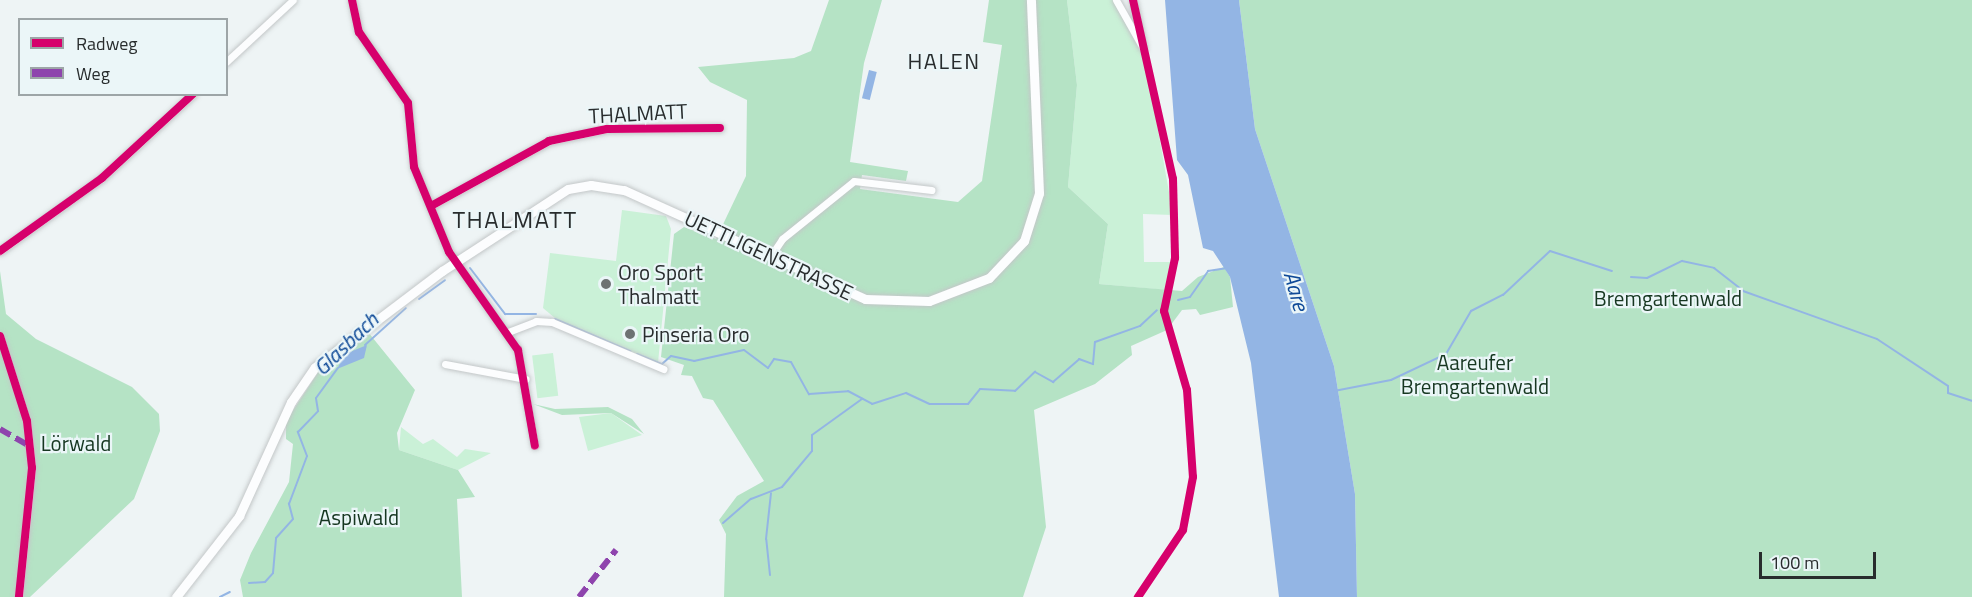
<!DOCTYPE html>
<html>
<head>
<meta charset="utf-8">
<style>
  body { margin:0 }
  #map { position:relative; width:1972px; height:597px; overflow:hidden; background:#eef4f5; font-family:"Titillium Web",sans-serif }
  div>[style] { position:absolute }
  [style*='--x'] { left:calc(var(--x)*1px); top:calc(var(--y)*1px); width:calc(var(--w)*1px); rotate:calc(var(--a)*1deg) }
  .green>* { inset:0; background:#caf1d7; transform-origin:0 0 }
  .forest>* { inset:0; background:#b5e3c5 }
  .water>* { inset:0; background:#93b5e4; transform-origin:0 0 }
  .stream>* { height:2px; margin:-1px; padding:0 1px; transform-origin:1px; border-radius:1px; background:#93b5e4 }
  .roads { filter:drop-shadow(0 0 2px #c3c7c8) drop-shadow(0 0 2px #c3c7c8) }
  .minor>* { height:7px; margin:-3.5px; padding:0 3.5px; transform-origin:3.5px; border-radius:3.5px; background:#fcfdfe }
  .secondary>* { height:9px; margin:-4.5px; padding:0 4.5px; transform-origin:4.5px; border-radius:4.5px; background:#fcfdfe }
  .quiet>* { height:6px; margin-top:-3px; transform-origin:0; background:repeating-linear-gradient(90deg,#8e44ad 0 12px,transparent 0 18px) }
  .cycleway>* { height:8px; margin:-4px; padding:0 4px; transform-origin:4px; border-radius:4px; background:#d6006c }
  .dots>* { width:16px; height:16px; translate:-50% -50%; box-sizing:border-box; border:3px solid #ebf6f8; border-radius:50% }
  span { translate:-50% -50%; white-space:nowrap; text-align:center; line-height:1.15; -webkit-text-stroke:4.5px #ebf6f8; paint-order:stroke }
  .street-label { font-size:21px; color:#282c2d }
  .poi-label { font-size:21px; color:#282c2d }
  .left { translate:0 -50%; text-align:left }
  .park-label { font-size:21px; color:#163721 }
  .neighbourhood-label { font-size:22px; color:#282c2d; letter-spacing:1.5px }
  .water-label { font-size:22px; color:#0e4997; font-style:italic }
  .quarter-label { font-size:24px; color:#282c2d; letter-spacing:1.5px }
  .legend { position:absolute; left:18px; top:18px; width:210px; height:78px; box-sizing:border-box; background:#ebf6f8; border:2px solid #9da5a7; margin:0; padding:8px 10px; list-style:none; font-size:18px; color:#282c2d }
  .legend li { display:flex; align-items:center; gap:12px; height:30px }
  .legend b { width:30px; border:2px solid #9da5a7 }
  .scale { position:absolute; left:1759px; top:552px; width:117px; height:27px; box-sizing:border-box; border:3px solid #282c2d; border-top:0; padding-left:8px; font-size:18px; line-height:21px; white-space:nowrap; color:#282c2d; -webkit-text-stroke:4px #ebf6f8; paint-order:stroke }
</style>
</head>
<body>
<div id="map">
  <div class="green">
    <div style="clip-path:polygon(1067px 0,1113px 0,1146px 62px,1173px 215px,1143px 214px,1144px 262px,1174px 262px,1167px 290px,1099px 284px,1108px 224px,1068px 187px,1077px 85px)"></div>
    <div style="clip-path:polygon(622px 210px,666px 216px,671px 229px,658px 363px,556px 319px,543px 308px,550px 253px,616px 261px)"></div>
    <div style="left:553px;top:353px;width:43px;height:21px;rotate:83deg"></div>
    <div style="clip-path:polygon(611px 413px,642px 435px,588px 451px,579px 417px)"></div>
    <div style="clip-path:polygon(401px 427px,423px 444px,433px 439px,457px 457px,465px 449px,491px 453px,458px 470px,399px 450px)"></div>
  </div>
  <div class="forest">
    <div style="clip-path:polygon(829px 0,882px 0,864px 63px,850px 162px,908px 171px,906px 181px,862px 175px,860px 189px,958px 202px,982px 181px,1002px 45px,983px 42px,989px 0,1067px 0,1077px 85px,1068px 187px,1108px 224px,1099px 284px,1182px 291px,1198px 277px,1224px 267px,1230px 277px,1233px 307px,1200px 315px,1196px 309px,1182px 310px,1167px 330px,1131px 346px,1132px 355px,1095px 384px,1034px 410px,1046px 527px,1023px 597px,724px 597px,726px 534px,719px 520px,737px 496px,764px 481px,713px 400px,703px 398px,692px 376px,681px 375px,684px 365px,661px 357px,674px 234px,684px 227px,716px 239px,746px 176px,747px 100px,710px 82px,698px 67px,794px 58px,811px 51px)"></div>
    <div style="clip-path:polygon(1239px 0,1972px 0,1972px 597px,1357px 597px,1355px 494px,1334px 366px,1255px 129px)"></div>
    <div style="clip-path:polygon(0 271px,6px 314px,36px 339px,132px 387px,159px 414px,160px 431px,134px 499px,30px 597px,0 597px)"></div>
    <div style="clip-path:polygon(368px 332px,415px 390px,397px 433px,399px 450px,458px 470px,475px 497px,457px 499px,462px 597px,243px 597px,240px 580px,251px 553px,289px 482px,293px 444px,286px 439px,286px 421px,323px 365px)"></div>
    <div style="clip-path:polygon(533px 404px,555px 409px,608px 407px,632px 419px,644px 434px,611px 413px,562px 415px)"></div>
  </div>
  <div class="water">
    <div style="clip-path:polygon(1165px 0,1239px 0,1255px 129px,1334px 366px,1355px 494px,1357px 597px,1279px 597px,1251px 363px,1230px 277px,1213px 251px,1203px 248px,1188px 175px,1177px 160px)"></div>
    <div style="left:869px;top:70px;width:8px;height:29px;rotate:14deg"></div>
    <div style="clip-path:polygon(367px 345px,364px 358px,337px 369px,345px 354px)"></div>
  </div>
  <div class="stream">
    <div style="--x:470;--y:268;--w:58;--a:52.7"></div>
    <div style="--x:505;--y:314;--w:31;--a:0"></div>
    <div style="--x:1631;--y:277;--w:16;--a:4"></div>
    <div style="--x:1647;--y:278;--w:39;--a:-26"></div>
    <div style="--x:1682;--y:261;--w:33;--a:12"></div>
    <div style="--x:1714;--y:268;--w:37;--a:38"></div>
    <div style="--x:1743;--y:291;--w:142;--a:19.7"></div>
    <div style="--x:1877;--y:339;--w:85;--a:33.5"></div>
    <div style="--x:1948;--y:386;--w:7;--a:90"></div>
    <div style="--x:1948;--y:393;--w:25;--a:18"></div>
    <div style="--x:419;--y:299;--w:32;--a:-36"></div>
    <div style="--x:1178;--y:300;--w:12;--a:-14"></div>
    <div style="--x:1190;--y:297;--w:32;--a:-55"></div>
    <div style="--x:1208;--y:271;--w:18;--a:-9"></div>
    <div style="--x:555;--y:319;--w:82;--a:23.1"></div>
    <div style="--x:365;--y:345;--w:55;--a:-42.1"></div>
    <div style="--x:637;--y:354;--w:27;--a:22"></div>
    <div style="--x:662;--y:364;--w:12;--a:-42"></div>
    <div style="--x:671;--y:356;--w:24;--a:12"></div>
    <div style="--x:694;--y:361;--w:51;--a:-12.4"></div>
    <div style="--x:744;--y:350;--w:30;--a:37"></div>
    <div style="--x:768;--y:368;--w:11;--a:-56"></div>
    <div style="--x:774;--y:359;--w:17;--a:10"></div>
    <div style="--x:791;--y:362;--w:37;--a:61"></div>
    <div style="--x:809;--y:394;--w:39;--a:-4"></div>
    <div style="--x:848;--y:391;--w:27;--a:28"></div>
    <div style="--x:872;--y:404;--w:36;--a:-18"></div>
    <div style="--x:906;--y:393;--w:26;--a:25"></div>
    <div style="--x:930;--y:404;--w:38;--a:0"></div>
    <div style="--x:968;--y:404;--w:19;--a:-51"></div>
    <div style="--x:980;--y:389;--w:35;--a:3"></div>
    <div style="--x:1015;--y:391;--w:28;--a:-44"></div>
    <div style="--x:1035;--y:372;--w:21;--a:29"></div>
    <div style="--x:1053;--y:382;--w:35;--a:-41"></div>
    <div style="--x:1079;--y:359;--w:15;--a:20"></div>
    <div style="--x:1093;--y:364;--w:22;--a:-85"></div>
    <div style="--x:1095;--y:342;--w:48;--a:-19.6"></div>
    <div style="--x:1140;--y:326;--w:23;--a:-43"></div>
    <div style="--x:1334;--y:391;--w:58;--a:-10.9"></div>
    <div style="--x:1391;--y:380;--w:61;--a:-25.3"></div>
    <div style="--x:1446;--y:354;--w:50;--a:-59.8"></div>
    <div style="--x:1471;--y:311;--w:36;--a:-27"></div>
    <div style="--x:1503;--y:295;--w:64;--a:-43.1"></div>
    <div style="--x:1550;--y:251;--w:65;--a:17.9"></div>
    <div style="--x:723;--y:523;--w:37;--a:-41"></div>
    <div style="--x:751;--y:499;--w:33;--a:-21"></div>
    <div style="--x:782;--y:487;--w:47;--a:-50.2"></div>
    <div style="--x:812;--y:451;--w:16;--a:-90"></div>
    <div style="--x:812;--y:435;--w:62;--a:-35.8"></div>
    <div style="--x:770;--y:575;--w:36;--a:-96"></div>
    <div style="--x:766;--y:539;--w:46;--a:-83.8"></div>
    <div style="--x:249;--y:583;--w:16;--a:-4"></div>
    <div style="--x:265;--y:582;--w:12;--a:-48"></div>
    <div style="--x:273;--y:573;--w:35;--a:-85"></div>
    <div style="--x:276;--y:538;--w:25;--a:-48"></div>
    <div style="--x:293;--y:519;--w:16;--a:-105"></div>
    <div style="--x:289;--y:504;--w:51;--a:-69.4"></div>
    <div style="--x:307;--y:456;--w:26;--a:-111"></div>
    <div style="--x:298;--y:432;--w:29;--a:-46"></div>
    <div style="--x:318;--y:411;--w:13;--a:-99"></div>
    <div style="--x:316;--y:398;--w:37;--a:-54"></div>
    <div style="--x:220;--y:597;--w:11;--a:-27"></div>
  </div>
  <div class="roads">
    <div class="minor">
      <div style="--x:352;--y:0;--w:33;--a:78"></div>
      <div style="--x:359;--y:32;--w:86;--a:55.4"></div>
      <div style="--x:408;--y:103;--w:64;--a:84.6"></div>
      <div style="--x:414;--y:167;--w:92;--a:67.6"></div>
      <div style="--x:449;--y:252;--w:120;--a:54.9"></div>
      <div style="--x:518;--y:350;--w:97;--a:80"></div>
      <div style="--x:1116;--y:0;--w:55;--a:60.6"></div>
      <div style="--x:1133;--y:0;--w:49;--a:78.2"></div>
      <div style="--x:226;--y:62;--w:91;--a:-42.8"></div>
      <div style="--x:431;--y:206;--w:135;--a:-28.8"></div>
      <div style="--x:549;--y:141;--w:59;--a:-11.7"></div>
      <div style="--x:607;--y:129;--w:113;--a:-0.5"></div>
      <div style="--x:0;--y:251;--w:125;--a:-35.6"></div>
      <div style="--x:102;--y:178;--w:124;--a:-42.7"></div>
      <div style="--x:770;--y:257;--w:22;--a:-56"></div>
      <div style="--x:782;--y:239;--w:92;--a:-38.9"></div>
      <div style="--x:854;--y:181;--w:78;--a:6.7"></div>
      <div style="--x:508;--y:332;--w:30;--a:-21"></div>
      <div style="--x:536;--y:321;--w:16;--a:4"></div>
      <div style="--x:552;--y:322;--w:121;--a:22.9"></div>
      <div style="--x:0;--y:336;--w:89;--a:72.4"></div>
      <div style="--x:27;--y:421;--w:47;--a:83.9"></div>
      <div style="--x:32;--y:468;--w:130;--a:95.8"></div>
      <div style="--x:445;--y:364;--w:82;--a:10.5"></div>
    </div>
    <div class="secondary">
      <div style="--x:176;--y:597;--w:103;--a:-52.1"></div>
      <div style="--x:239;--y:516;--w:125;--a:-65.5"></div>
      <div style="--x:291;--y:402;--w:42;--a:-55.6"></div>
      <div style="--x:315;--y:367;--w:159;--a:-37.1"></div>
      <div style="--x:442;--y:271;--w:150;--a:-33.1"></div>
      <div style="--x:568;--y:189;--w:23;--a:-10"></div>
      <div style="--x:591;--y:185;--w:33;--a:9"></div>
      <div style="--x:624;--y:190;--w:265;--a:24.3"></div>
      <div style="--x:865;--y:299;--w:64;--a:1.8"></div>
      <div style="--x:929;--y:301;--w:64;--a:-21"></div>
      <div style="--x:989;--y:278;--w:51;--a:-46.6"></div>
      <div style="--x:1024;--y:241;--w:50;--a:-72.6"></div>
      <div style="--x:1039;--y:193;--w:193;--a:-92.4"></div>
    </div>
  </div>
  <div class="quiet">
    <div style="--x:0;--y:429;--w:34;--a:30"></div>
    <div style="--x:579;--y:597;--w:60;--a:-51.8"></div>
  </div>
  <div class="cycleway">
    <div style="--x:352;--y:0;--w:33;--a:78"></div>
    <div style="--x:359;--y:32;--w:86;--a:55.4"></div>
    <div style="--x:408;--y:103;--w:64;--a:84.6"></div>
    <div style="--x:414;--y:167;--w:92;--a:67.6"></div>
    <div style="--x:449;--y:252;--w:120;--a:54.9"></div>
    <div style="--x:518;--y:350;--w:97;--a:80"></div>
    <div style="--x:1133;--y:0;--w:183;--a:77.4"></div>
    <div style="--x:1173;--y:179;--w:79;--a:88.5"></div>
    <div style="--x:1175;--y:258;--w:54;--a:101.7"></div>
    <div style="--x:1164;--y:311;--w:82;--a:73.8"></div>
    <div style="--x:1187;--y:390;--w:87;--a:86.1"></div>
    <div style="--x:1193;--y:477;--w:54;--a:100.7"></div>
    <div style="--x:1183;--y:530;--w:81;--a:123.9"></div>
    <div style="--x:431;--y:206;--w:135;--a:-28.8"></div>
    <div style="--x:549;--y:141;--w:59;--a:-11.7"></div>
    <div style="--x:607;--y:129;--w:113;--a:-0.5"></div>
    <div style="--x:0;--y:251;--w:125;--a:-35.6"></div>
    <div style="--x:102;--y:178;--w:124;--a:-42.7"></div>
    <div style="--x:0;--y:336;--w:89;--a:72.4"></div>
    <div style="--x:27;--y:421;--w:47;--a:83.9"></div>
    <div style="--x:32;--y:468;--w:130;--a:95.8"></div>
  </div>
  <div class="dots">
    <div style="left:606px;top:284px;background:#6d7273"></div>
    <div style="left:630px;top:334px;background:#6d7273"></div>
  </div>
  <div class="street-label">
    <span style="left:638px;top:113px;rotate:-3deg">THALMATT</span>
    <span style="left:769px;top:255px;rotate:25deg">UETTLIGENSTRASSE</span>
  </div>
  <div class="poi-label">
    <span class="left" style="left:618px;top:284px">Oro Sport<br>Thalmatt</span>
    <span class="left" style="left:642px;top:334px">Pinseria Oro</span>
  </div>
  <div class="park-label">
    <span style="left:1668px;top:298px">Bremgartenwald</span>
    <span style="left:1475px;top:374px">Aareufer<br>Bremgartenwald</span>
    <span style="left:76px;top:443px">Lörwald</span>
    <span style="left:359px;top:517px">Aspiwald</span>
  </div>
  <div class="neighbourhood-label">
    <span style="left:944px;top:62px">HALEN</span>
  </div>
  <div class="water-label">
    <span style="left:1296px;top:291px;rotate:74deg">Aare</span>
    <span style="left:346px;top:344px;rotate:-44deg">Glasbach</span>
  </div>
  <div class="quarter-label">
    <span style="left:515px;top:220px">THALMATT</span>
  </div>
  <ul class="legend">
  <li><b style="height:8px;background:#d6006c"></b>Radweg</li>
  <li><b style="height:8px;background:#8e44ad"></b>Weg</li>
  </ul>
  <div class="scale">100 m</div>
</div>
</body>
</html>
